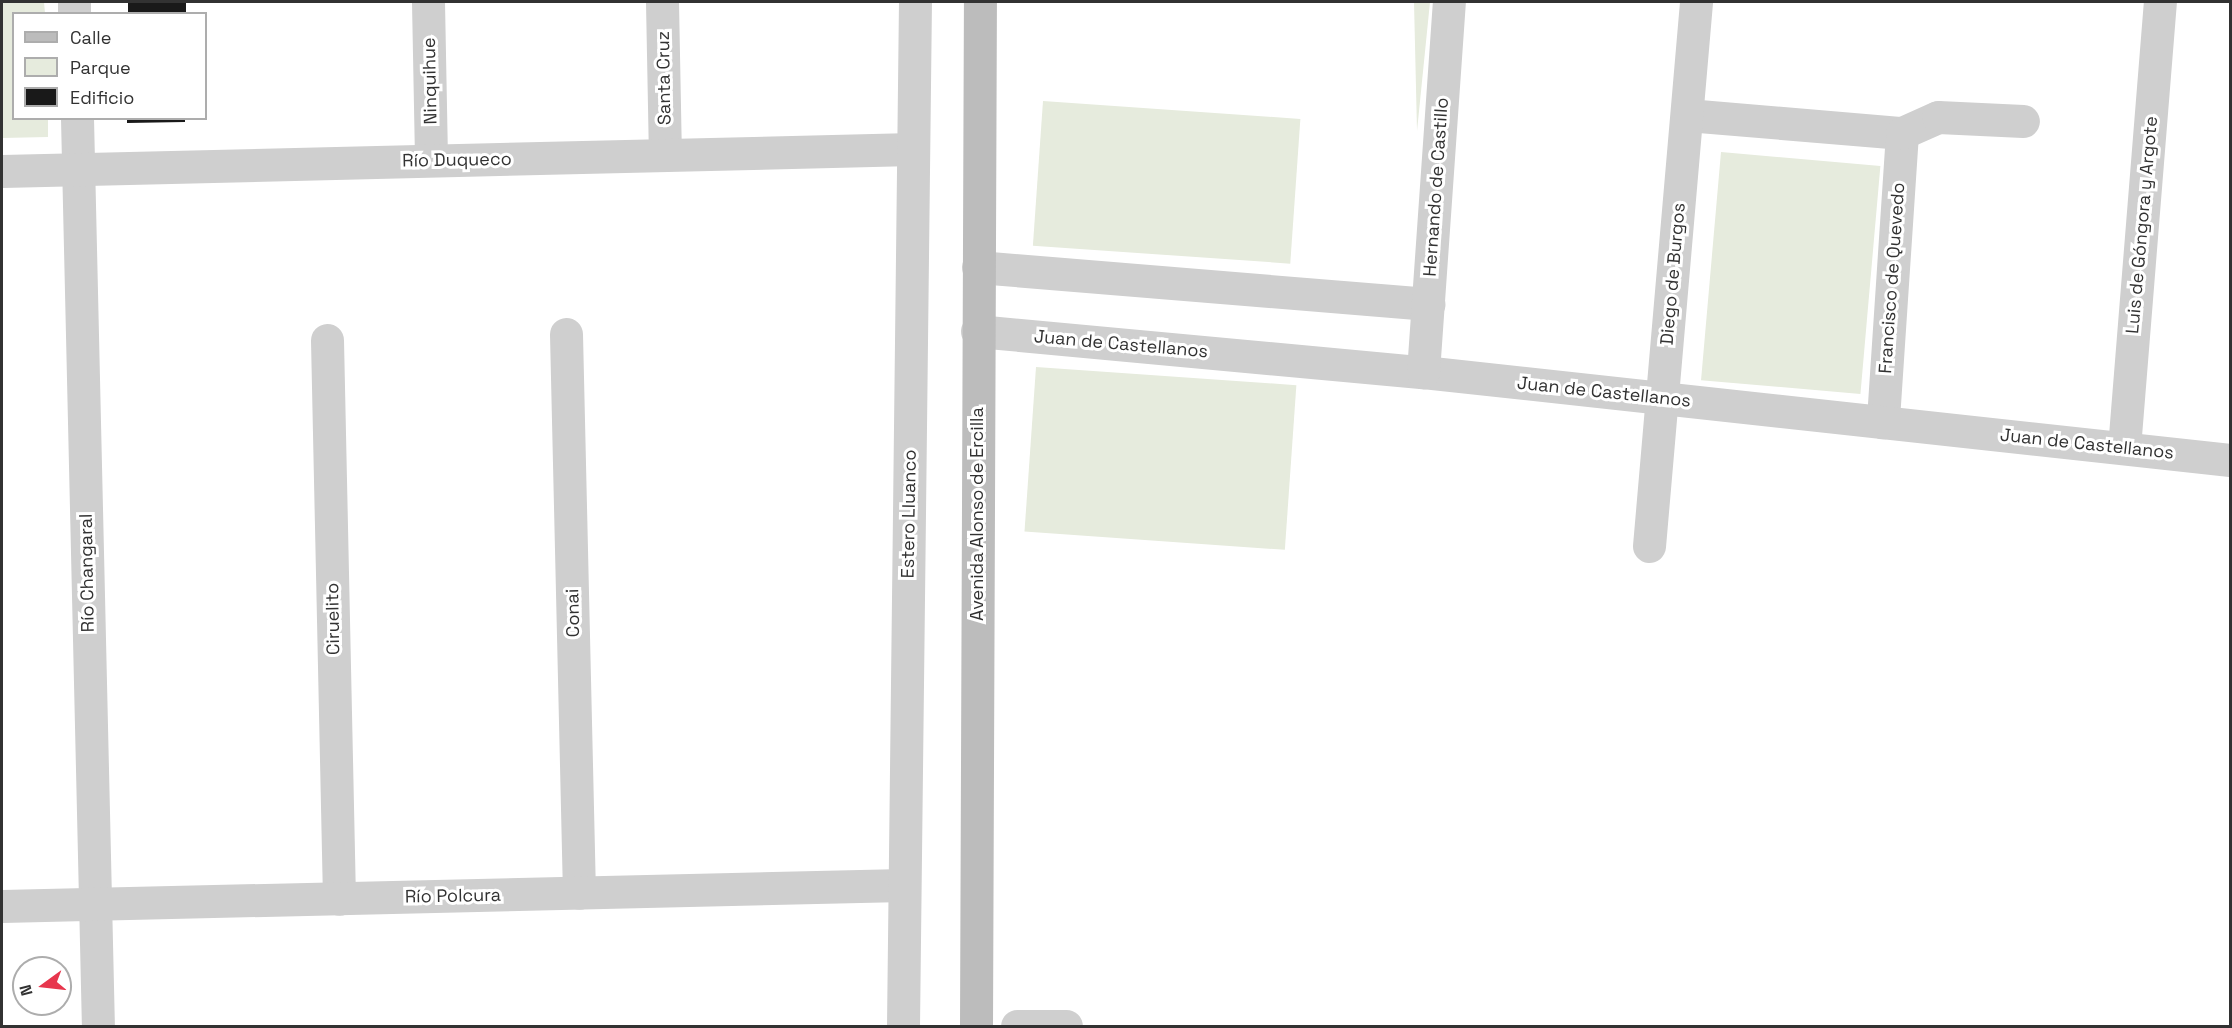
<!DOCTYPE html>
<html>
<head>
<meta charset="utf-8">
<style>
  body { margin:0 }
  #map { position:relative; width:2232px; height:1028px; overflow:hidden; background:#fff; font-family:"Space Grotesk",sans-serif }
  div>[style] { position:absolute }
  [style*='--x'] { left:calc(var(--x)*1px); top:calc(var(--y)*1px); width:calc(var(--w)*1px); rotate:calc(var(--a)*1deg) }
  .green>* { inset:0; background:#e6ebdd; transform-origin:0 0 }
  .building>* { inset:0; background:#191919; transform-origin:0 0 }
  .minor>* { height:33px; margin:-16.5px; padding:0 16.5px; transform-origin:16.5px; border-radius:16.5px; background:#cfcfcf }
  .secondary>* { height:33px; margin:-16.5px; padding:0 16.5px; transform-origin:16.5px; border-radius:16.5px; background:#bcbcbc }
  span { translate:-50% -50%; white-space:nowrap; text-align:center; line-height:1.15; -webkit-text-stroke:6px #fff; paint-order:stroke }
  .street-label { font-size:18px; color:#323232 }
  .frame { position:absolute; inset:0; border:3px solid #323232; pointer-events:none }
  .legend { position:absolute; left:12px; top:12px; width:195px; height:108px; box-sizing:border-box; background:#fff; border:2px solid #adadad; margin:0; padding:8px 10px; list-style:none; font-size:18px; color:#323232 }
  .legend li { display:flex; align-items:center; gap:12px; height:30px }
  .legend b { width:30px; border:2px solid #adadad }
  .north { position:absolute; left:12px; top:956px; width:60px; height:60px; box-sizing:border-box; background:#fff; border:2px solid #adadad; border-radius:50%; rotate:255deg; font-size:16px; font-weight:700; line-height:24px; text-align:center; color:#323232 }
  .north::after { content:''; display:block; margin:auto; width:21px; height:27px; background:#e7364d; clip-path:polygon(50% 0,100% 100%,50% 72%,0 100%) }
</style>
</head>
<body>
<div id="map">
  <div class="green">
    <div style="clip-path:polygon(2px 2px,44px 2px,45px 13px,14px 14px,14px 118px,48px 119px,48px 137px,2px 138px)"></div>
    <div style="clip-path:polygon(1414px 2px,1430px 2px,1417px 131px)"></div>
    <div style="left:1043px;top:101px;width:258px;height:145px;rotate:4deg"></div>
    <div style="left:1721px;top:152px;width:160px;height:229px;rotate:5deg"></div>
    <div style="left:1036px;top:367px;width:261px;height:165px;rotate:4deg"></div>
  </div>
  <div class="building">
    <div style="left:128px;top:2px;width:58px;height:12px"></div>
    <div style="clip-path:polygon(127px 118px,185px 118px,185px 122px,127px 123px)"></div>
  </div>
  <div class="minor">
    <div style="--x:74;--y:2;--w:12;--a:90"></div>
    <div style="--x:428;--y:2;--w:158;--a:88.9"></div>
    <div style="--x:662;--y:2;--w:153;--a:88.9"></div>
    <div style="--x:1687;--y:115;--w:216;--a:4.8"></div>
    <div style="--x:1902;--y:133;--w:290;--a:93.8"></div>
    <div style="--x:77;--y:118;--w:908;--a:88.68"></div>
    <div style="--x:1902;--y:133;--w:39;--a:-24"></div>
    <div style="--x:1938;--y:117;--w:85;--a:2.7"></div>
    <div style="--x:2;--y:171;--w:911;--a:-1.38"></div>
    <div style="--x:978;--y:267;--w:452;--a:4.7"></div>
    <div style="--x:977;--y:331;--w:448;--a:5.3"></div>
    <div style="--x:1423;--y:372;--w:812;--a:6.22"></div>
    <div style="--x:566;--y:334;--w:559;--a:88.67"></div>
    <div style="--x:327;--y:340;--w:559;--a:88.77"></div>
    <div style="--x:1423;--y:372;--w:371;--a:-86"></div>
    <div style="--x:2124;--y:448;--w:447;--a:-85.4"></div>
    <div style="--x:1649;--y:546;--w:546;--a:-85.06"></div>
    <div style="--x:2;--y:906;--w:902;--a:-1.33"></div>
    <div style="--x:903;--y:1026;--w:1024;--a:-89.33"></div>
    <div style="--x:1017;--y:1026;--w:49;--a:0"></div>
  </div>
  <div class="secondary">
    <div style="--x:976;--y:1026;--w:1024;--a:-89.78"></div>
  </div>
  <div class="street-label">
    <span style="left:664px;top:78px;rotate:-91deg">Santa Cruz</span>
    <span style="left:430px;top:81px;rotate:-91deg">Ninquihue</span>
    <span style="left:457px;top:160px;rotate:-1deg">Río Duqueco</span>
    <span style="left:1436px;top:187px;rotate:-86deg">Hernando de Castillo</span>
    <span style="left:2142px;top:225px;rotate:-85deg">Luis de Góngora y Argote</span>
    <span style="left:1673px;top:274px;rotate:-85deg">Diego de Burgos</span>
    <span style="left:1892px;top:278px;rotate:-86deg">Francisco de Quevedo</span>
    <span style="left:1121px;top:344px;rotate:5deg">Juan de Castellanos</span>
    <span style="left:1604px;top:392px;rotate:6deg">Juan de Castellanos</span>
    <span style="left:2087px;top:444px;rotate:6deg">Juan de Castellanos</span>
    <span style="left:909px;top:514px;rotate:-89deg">Estero Lluanco</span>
    <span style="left:977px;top:514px;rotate:-90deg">Avenida Alonso de Ercilla</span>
    <span style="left:87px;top:573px;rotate:-91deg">Río Changaral</span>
    <span style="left:573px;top:613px;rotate:-91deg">Conai</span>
    <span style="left:333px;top:619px;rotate:-91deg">Ciruelito</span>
    <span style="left:453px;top:896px;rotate:-1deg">Río Polcura</span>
  </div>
  <div class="frame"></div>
  <ul class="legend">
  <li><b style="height:8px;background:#bcbcbc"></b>Calle</li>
  <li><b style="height:16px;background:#e6ebdd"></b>Parque</li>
  <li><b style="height:16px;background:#191919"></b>Edificio</li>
  </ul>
  <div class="north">N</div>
</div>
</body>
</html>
